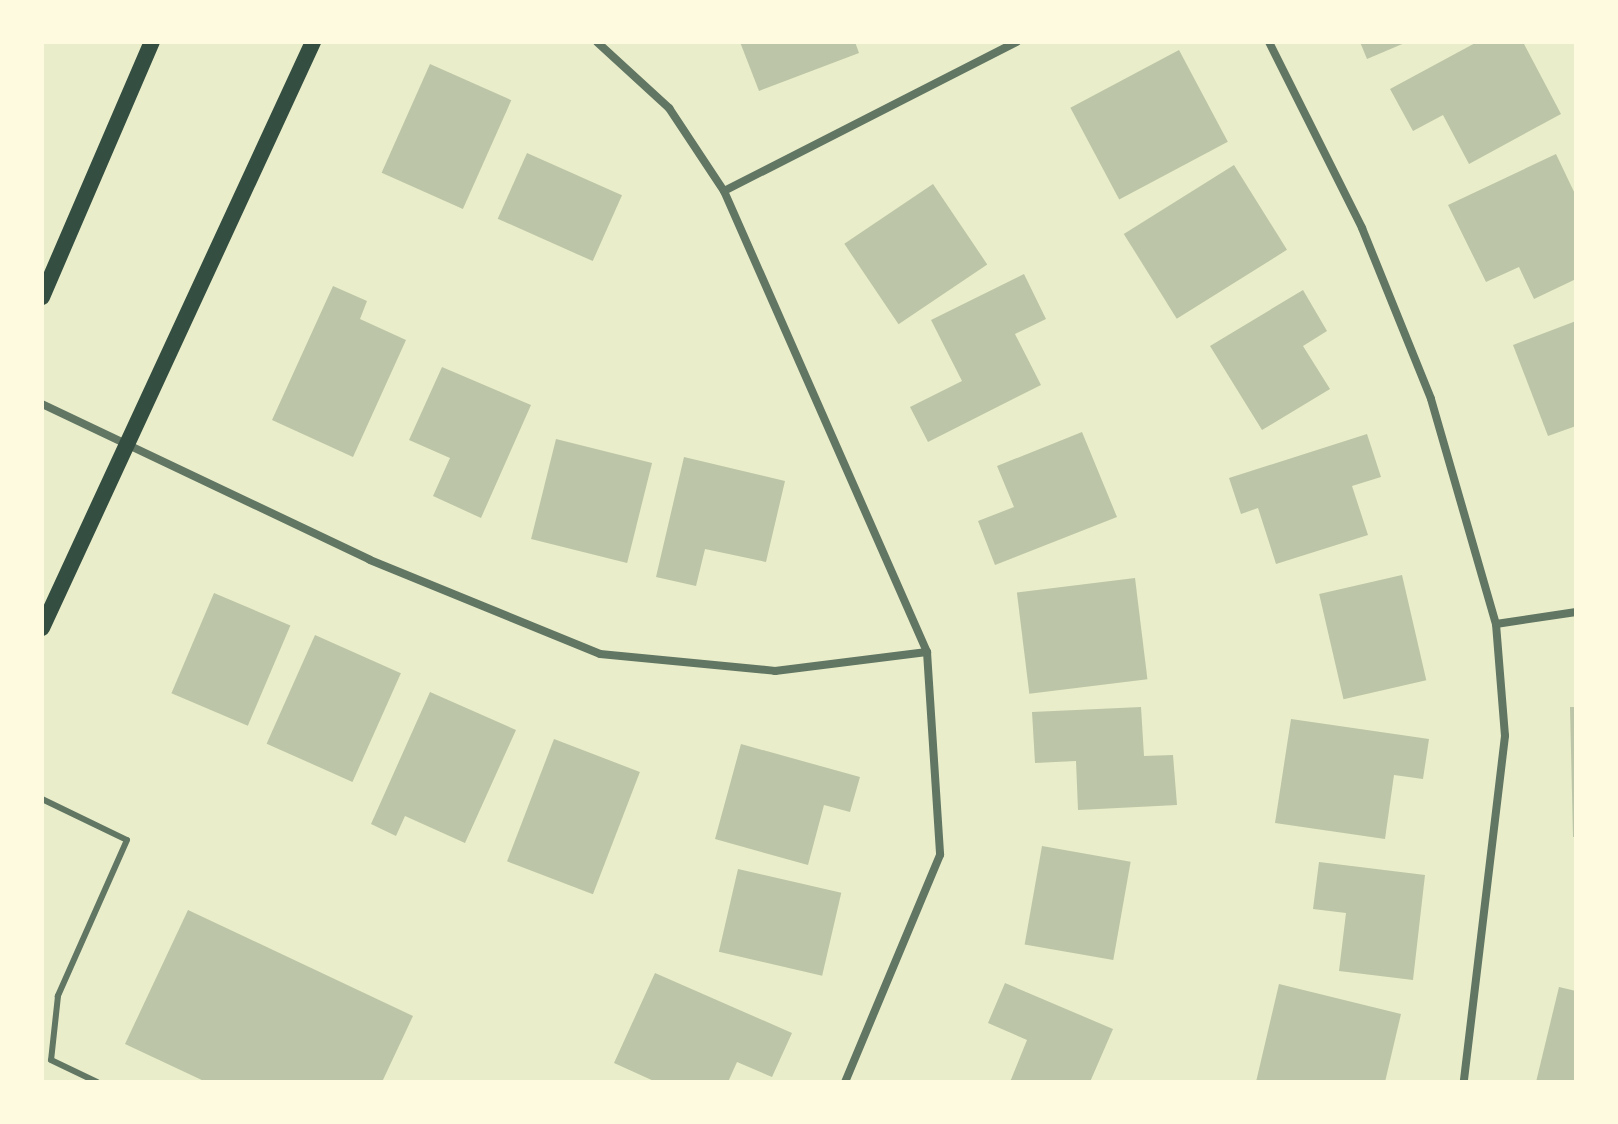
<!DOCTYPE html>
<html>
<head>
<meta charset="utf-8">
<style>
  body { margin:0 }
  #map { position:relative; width:1618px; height:1124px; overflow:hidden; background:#e9edc9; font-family:"Crimson Pro",serif }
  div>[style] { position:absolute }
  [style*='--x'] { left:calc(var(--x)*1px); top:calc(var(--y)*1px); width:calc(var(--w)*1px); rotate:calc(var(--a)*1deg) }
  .building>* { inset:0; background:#bcc5a7; transform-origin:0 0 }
  .service>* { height:6px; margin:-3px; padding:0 3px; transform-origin:3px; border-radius:3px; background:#617663 }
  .minor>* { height:8px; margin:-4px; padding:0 4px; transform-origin:4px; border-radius:4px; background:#617663 }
  .secondary>* { height:16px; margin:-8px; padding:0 8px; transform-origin:8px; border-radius:8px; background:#344e41 }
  span { translate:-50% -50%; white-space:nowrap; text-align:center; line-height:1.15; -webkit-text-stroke:8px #fefae0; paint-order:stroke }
  .frame { position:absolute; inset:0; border:44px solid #fefae0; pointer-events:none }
</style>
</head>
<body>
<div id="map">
  <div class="building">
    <div style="clip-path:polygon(740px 42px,855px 42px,859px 53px,759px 91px)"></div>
    <div style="clip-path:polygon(1360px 42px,1407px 42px,1367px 59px)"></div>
    <div style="clip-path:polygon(1477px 42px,1523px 42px,1561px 114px,1469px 164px,1443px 115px,1413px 131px,1390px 89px)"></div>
    <div style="left:1179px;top:50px;width:104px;height:123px;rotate:62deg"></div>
    <div style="left:430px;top:64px;width:89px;height:119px;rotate:24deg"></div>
    <div style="left:527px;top:153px;width:104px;height:72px;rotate:24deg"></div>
    <div style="clip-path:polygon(1556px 154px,1576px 196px,1576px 279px,1534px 299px,1519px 267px,1486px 282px,1448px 205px)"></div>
    <div style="left:1234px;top:165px;width:100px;height:130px;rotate:58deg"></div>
    <div style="left:933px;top:184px;width:97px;height:107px;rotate:56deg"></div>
    <div style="clip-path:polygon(1024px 274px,1046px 319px,1015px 334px,1041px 385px,928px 442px,910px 407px,962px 381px,931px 320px)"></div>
    <div style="clip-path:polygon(333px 286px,367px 301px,360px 319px,406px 340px,353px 457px,272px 420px)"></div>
    <div style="clip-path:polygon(1303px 290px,1327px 331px,1303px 346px,1330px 389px,1262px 430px,1210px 346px)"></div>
    <div style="clip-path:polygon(1576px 321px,1576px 426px,1548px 436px,1513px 345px)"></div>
    <div style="clip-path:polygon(442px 367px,531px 405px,481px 518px,433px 496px,450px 458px,409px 440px)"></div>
    <div style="clip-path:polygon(1082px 432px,1117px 517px,995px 565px,978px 521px,1014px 507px,997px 466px)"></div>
    <div style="clip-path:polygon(1367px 434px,1381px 477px,1352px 486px,1368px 535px,1276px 564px,1258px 508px,1241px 514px,1229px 478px)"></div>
    <div style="left:556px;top:439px;width:99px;height:103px;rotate:14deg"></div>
    <div style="clip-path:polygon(684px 457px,785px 481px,766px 562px,705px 549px,696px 586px,656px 577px)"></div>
    <div style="left:1402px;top:575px;width:108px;height:85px;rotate:77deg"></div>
    <div style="left:1135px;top:578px;width:102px;height:119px;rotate:83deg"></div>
    <div style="left:214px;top:593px;width:83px;height:109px;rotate:23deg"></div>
    <div style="left:315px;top:635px;width:94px;height:119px;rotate:24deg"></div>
    <div style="clip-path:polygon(430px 692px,516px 730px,465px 843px,405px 816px,396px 836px,371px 824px)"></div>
    <div style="clip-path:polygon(1141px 707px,1144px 756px,1173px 755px,1177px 805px,1078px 810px,1076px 761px,1035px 763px,1032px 712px)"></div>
    <div style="clip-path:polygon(1570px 707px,1576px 707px,1576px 837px,1573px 837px)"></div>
    <div style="clip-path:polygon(1291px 719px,1429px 739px,1423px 779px,1394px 775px,1385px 839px,1275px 823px)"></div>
    <div style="left:554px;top:739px;width:92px;height:131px;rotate:21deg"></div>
    <div style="clip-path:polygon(741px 744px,860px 777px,850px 812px,824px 805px,808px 865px,715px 839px)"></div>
    <div style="left:1042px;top:846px;width:90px;height:100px;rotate:10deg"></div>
    <div style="clip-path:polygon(1319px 862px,1425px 875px,1413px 980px,1339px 971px,1346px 913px,1313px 909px)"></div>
    <div style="left:738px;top:869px;width:106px;height:85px;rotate:13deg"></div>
    <div style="clip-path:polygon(188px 910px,413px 1016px,382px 1082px,206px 1082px,125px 1044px)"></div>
    <div style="clip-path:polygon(655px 973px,792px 1033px,772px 1077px,737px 1062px,728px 1082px,656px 1082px,614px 1063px)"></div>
    <div style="clip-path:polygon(1005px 983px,1113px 1029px,1090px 1082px,1010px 1082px,1027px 1040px,988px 1023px)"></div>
    <div style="clip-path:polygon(1279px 984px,1401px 1014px,1385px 1082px,1256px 1082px)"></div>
    <div style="clip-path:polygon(1559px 987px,1576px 991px,1576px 1082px,1536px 1082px)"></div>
  </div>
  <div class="service">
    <div style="--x:42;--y:799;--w:94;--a:25.8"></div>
    <div style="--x:127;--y:840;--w:171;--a:113.9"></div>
    <div style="--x:58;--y:996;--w:64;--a:96.2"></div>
    <div style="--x:51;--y:1060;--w:51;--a:25.6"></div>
  </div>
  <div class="minor">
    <div style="--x:597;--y:42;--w:98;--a:42.5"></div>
    <div style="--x:669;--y:108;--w:100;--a:56.5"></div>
    <div style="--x:724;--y:191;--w:504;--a:66.23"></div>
    <div style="--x:927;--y:652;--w:203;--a:86.3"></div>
    <div style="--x:940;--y:855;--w:246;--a:112.7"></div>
    <div style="--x:1269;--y:42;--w:208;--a:63.4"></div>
    <div style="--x:1362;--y:228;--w:184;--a:68"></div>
    <div style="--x:1431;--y:399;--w:234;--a:73.9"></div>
    <div style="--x:1496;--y:624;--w:112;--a:85.4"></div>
    <div style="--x:1505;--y:736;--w:348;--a:96.8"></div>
    <div style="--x:724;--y:191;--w:329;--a:-27"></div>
    <div style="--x:42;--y:404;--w:363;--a:25.4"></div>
    <div style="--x:370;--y:560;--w:248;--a:22.2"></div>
    <div style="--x:600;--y:654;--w:176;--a:5.5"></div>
    <div style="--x:775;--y:671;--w:153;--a:-7.1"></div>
    <div style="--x:1496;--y:624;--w:81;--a:-8.5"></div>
  </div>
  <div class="secondary">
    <div style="--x:42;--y:297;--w:278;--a:-66.7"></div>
    <div style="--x:42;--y:628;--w:646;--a:-65.18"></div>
  </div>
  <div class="frame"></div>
</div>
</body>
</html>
